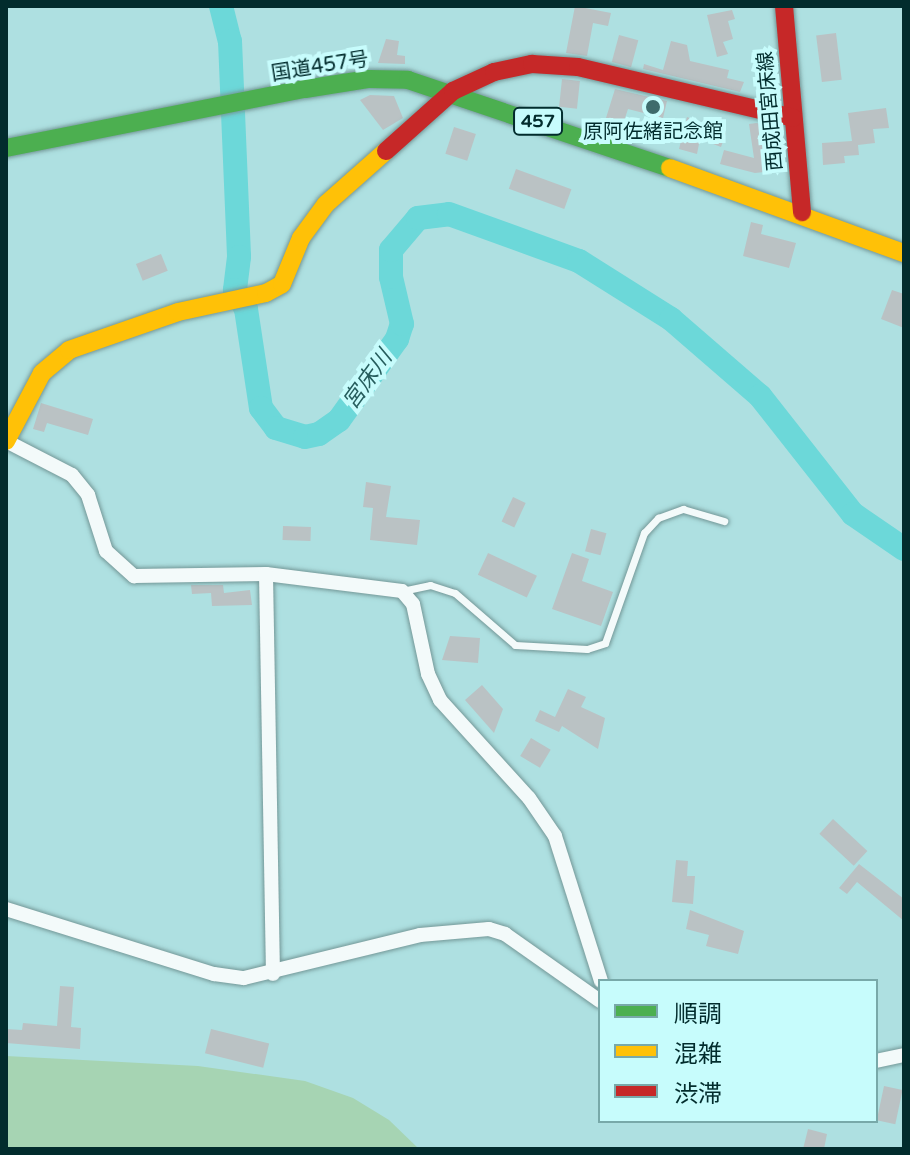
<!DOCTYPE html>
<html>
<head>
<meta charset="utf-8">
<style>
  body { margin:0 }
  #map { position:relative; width:910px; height:1155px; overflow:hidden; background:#aee0e1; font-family:"Varela Round","Noto Sans JP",sans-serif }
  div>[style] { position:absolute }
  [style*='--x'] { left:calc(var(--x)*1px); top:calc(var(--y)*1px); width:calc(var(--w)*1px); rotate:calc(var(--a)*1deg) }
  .green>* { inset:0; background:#a6d4b3 }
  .river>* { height:24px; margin:-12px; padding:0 12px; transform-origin:12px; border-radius:12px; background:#6cd8d9 }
  .building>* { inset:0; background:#bac2c4; transform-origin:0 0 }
  .roads { filter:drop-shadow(0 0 2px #739797) drop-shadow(0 0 2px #739797) }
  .lane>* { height:7px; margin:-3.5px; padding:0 3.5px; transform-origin:3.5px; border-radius:3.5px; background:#f3fafa }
  .street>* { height:14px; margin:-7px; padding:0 7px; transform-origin:7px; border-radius:7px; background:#f3fafa }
  .fast>* { height:18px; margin:-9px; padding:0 9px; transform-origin:9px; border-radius:9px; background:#4caf50 }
  .slow>* { height:18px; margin:-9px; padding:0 9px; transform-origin:9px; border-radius:9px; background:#ffc107 }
  .jam>* { height:18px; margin:-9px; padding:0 9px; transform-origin:9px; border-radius:9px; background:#c62828 }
  .dots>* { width:22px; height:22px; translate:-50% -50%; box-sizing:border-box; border:4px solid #c7fcfc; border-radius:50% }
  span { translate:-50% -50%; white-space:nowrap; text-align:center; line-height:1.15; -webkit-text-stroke:8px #c7fcfc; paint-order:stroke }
  .shield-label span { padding:2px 6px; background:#c7fcfc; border:2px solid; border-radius:6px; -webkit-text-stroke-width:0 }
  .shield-label { font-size:18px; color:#022c2d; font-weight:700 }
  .street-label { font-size:20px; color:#022c2d }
  .poi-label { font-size:20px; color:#022c2d }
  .water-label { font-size:22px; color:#265d5d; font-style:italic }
  .frame { position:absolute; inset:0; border:8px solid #022c2d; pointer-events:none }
  .legend { position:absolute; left:598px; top:979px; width:280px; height:144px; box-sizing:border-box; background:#c7fcfc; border:2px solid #78a9a9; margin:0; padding:10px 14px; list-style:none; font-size:24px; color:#022c2d }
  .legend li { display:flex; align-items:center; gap:16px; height:40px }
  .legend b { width:40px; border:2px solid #78a9a9 }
</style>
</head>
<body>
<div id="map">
  <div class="green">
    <div style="clip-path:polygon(6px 1056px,198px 1066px,305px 1081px,353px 1098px,389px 1120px,419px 1149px,6px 1149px)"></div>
  </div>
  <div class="river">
    <div style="--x:221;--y:6;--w:36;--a:76"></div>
    <div style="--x:230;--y:41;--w:216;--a:87.6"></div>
    <div style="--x:239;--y:257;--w:33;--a:97"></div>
    <div style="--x:235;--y:290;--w:22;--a:60"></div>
    <div style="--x:246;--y:309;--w:100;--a:81.4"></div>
    <div style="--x:261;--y:408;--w:25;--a:53"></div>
    <div style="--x:276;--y:428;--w:30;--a:17"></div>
    <div style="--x:305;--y:437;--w:14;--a:-12"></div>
    <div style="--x:319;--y:434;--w:24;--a:-35"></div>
    <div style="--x:339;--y:420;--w:100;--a:-54.4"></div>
    <div style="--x:397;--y:339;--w:16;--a:-72"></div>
    <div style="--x:402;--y:324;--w:48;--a:-103.2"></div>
    <div style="--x:391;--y:277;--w:27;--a:-90"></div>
    <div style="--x:391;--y:250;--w:42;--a:-49.8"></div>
    <div style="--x:418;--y:218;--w:31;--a:-7"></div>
    <div style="--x:449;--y:214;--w:138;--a:19.9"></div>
    <div style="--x:579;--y:261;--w:109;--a:32.2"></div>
    <div style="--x:671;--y:319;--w:118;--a:40.9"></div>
    <div style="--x:760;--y:396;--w:150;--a:51.8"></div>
    <div style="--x:853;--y:514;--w:62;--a:34.5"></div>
  </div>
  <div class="building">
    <div style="clip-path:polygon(575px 6px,611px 13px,608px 26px,593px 23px,587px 56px,566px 53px)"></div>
    <div style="clip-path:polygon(732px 10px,735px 19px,728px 21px,733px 39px,723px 42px,728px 54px,717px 57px,707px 15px)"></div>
    <div style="left:836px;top:33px;width:47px;height:20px;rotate:83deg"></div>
    <div style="left:619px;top:35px;width:20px;height:28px;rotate:15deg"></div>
    <div style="clip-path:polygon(386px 39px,399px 41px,397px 55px,405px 56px,405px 64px,378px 63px)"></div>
    <div style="clip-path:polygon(671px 41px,687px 45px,690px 61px,729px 70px,727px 78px,744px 82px,740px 92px,643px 69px,644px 64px,663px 70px)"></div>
    <div style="left:562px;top:79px;width:18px;height:28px;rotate:6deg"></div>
    <div style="clip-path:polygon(615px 89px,667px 101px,663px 118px,628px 109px,623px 124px,606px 118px)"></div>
    <div style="clip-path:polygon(370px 95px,394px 96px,403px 118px,383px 130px,360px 100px)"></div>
    <div style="clip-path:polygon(886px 108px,889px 128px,873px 129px,875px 143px,858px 145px,859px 155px,844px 156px,845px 163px,823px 165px,822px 143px,852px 141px,848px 113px)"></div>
    <div style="clip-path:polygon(687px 117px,726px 133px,721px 147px,700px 139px,697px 154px,679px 149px)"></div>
    <div style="clip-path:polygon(756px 123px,766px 125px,768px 138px,782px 136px,785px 170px,755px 173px,720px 164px,724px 150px,754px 158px,749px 124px)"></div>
    <div style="left:454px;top:127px;width:23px;height:28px;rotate:18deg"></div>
    <div style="left:516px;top:169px;width:59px;height:21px;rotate:20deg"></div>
    <div style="clip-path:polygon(751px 222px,763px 225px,761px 234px,796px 243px,789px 268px,743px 256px)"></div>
    <div style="left:161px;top:254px;width:18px;height:27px;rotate:68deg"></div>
    <div style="clip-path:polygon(892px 290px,904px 294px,904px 328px,881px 319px)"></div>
    <div style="clip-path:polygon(41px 403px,93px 419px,88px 435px,47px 423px,44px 432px,33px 429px)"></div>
    <div style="clip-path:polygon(366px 482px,391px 486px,386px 517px,420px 520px,417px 545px,370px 540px,373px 508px,363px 507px)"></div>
    <div style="left:513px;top:497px;width:14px;height:27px;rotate:25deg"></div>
    <div style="left:283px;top:526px;width:28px;height:14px;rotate:2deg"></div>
    <div style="left:591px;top:529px;width:16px;height:23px;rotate:15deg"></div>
    <div style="left:488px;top:553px;width:54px;height:24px;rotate:25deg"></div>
    <div style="clip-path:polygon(572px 553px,589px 559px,582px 581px,613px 592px,601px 626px,552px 609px)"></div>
    <div style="clip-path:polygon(191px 585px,223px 585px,224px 593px,250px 590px,252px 605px,212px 606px,211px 593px,192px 594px)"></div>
    <div style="clip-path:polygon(450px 636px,480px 638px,478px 663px,442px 660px)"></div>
    <div style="clip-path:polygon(482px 685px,503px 709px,494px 733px,465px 700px)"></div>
    <div style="clip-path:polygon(568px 689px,586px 697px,581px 707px,605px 718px,598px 749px,562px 726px,559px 732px,535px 721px,540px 710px,555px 717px)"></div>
    <div style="left:531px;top:738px;width:23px;height:21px;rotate:31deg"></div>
    <div style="left:833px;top:819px;width:47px;height:20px;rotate:43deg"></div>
    <div style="clip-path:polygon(676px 860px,688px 861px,687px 876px,695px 876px,693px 904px,672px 902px)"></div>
    <div style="clip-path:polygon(859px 864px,904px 899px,904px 921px,857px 882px,847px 894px,839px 888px)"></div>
    <div style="clip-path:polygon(690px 910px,744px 931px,738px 954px,706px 946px,709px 935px,686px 929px)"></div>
    <div style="clip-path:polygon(60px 986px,74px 987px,71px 1027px,81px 1028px,80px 1049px,6px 1043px,6px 1029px,22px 1030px,23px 1023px,57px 1026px)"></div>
    <div style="left:211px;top:1029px;width:60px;height:25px;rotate:14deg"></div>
    <div style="left:884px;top:1086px;width:19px;height:35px;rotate:12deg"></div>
    <div style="clip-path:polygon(808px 1129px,827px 1134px,824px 1149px,803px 1149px)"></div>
  </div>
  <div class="roads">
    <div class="lane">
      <div style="--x:402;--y:591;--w:29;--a:-12"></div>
      <div style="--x:430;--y:585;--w:26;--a:18"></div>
      <div style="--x:455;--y:593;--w:79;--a:40.9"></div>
      <div style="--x:515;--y:645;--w:72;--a:3.2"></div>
      <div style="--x:587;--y:649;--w:19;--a:-18"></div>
      <div style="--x:605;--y:643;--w:117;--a:-70.5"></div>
      <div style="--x:644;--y:533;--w:21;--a:-47"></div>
      <div style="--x:658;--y:518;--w:27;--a:-20"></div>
      <div style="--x:683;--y:509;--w:43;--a:16.3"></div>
    </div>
    <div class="street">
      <div style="--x:8;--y:442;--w:72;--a:27.3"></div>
      <div style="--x:72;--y:475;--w:26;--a:51"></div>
      <div style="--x:88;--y:495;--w:59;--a:72.2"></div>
      <div style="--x:106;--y:551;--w:38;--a:42"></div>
      <div style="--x:134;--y:576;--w:132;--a:-0.9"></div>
      <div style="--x:266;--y:574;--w:137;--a:7.1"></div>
      <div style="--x:402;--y:591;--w:17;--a:50"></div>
      <div style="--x:413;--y:604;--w:72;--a:77.9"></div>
      <div style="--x:428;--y:674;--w:29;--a:65"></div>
      <div style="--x:440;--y:700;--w:132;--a:47.8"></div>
      <div style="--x:529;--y:798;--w:46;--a:55.6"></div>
      <div style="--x:555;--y:836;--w:152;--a:72.4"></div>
      <div style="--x:266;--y:574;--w:400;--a:89"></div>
      <div style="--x:6;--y:909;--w:218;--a:17.4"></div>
      <div style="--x:214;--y:974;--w:30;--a:8"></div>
      <div style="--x:244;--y:978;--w:181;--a:-13.7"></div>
      <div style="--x:420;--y:935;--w:69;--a:-5"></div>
      <div style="--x:489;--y:929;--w:17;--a:17"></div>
      <div style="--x:505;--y:934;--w:116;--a:35.2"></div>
      <div style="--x:876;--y:1061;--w:29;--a:-12"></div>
    </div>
    <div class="fast">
      <div style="--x:6;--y:148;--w:305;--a:-11.2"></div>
      <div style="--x:305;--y:89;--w:65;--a:-8.9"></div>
      <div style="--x:369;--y:79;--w:39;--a:1"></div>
      <div style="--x:408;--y:80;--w:276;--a:18.6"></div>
    </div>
    <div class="slow">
      <div style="--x:670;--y:168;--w:249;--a:20"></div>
      <div style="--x:6;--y:441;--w:77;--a:-62.1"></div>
      <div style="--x:42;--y:373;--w:35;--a:-40"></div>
      <div style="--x:69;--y:350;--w:115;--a:-19.2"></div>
      <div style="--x:178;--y:312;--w:90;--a:-12.2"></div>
      <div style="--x:266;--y:293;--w:18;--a:-29"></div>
      <div style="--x:282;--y:284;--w:50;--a:-67.6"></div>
      <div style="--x:301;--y:238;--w:42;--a:-53.7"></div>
      <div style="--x:326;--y:204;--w:80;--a:-41.5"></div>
    </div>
    <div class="jam">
      <div style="--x:784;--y:6;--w:207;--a:85"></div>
      <div style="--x:386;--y:151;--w:90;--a:-41.8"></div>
      <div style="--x:453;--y:91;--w:45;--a:-24.9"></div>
      <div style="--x:494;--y:72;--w:39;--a:-12"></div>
      <div style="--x:532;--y:64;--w:46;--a:3.7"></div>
      <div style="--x:578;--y:67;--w:221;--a:13.3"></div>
    </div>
  </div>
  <div class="dots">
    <div style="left:653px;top:107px;background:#3e6b6c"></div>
  </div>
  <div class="shield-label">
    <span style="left:538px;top:121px">457</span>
  </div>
  <div class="street-label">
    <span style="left:320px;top:67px;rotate:-9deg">国道457号</span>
    <span style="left:771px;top:111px;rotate:-95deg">西成田宮床線</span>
  </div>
  <div class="poi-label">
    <span style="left:653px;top:132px">原阿佐緒記念館</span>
  </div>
  <div class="water-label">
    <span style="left:368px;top:380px;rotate:-54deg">宮床川</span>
  </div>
  <div class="frame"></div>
  <ul class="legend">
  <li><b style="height:10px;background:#4caf50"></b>順調</li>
  <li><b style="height:10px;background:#ffc107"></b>混雑</li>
  <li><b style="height:10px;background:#c62828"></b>渋滞</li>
  </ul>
</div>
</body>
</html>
